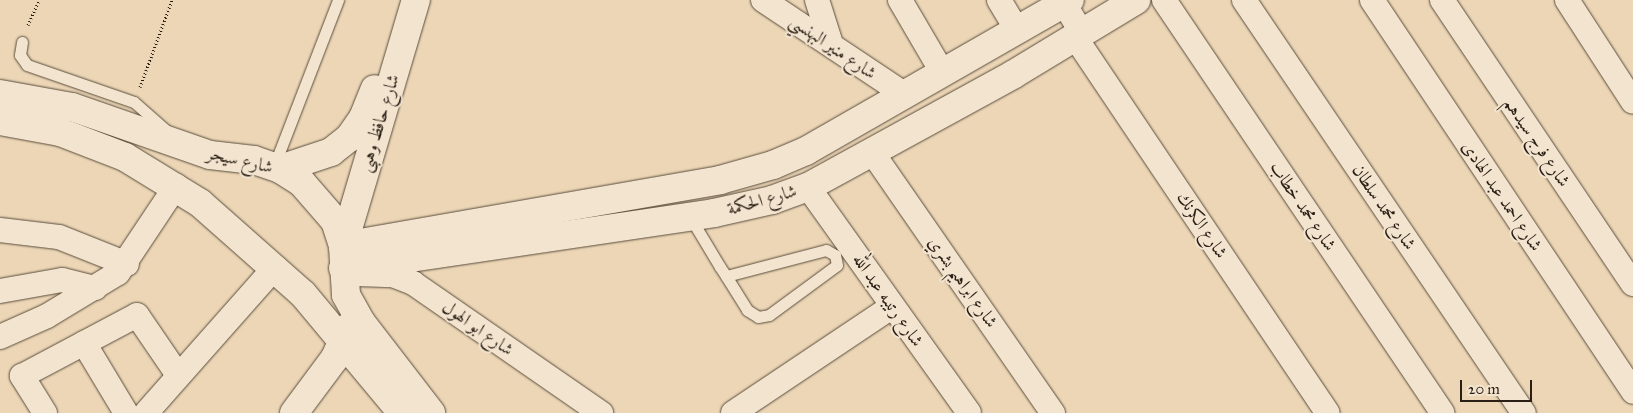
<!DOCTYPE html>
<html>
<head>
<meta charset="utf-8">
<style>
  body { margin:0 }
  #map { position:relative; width:1633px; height:413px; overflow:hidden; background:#ecd6b6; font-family:"IM FELL Great Primer",Amiri,serif }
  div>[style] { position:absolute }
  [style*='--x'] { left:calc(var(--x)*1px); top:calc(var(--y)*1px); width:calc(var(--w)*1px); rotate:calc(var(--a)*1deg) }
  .path>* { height:3px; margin-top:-1.5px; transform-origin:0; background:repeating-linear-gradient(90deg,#2a1f14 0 1px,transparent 0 3.5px) }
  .roads { filter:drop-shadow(0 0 1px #5a4d3c) drop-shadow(0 0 1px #5a4d3c) }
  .service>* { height:11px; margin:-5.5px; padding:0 5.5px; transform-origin:5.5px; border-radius:5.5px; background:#f3e4d0 }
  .minor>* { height:24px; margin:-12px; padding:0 12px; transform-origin:12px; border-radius:12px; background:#f3e4d0 }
  .tertiary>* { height:28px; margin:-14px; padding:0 14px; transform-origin:14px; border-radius:14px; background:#f3e4d0 }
  .secondary>* { height:28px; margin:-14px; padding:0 14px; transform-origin:14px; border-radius:14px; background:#f3e4d0 }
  span { translate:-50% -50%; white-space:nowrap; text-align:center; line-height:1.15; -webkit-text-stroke:4px #f3e4d0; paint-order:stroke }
  .street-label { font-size:18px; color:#2a1f14 }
  .scale { position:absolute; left:1460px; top:380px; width:72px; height:22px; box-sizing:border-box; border:2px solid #2a1f14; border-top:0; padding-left:6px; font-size:15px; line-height:18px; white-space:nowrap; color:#2a1f14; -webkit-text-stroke:4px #f3e4d0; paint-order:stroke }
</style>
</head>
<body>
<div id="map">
  <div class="path">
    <div style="--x:28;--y:25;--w:27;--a:-66"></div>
    <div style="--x:140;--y:87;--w:93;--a:-69.8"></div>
  </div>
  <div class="roads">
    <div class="service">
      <div style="--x:22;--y:42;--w:13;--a:99"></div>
      <div style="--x:20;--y:55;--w:12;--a:55"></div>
      <div style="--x:27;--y:65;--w:113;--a:19.1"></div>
      <div style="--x:134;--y:102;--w:47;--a:41.5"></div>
      <div style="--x:274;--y:166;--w:178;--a:-68.9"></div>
      <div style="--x:690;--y:217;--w:58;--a:59"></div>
      <div style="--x:720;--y:267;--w:11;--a:56"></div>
      <div style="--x:726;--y:276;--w:40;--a:58"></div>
      <div style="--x:747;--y:310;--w:13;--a:32"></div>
      <div style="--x:758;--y:317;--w:11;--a:-10"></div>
      <div style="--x:769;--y:315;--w:84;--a:-36.3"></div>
      <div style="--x:837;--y:265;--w:10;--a:-101"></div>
      <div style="--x:835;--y:255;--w:10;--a:-151"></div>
      <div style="--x:826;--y:250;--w:103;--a:165.4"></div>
    </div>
    <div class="minor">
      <div style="--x:763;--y:0;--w:169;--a:33.7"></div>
      <div style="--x:817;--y:0;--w:46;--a:72.3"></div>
      <div style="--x:900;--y:0;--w:83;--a:59.7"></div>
      <div style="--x:999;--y:0;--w:35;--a:59"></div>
      <div style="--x:1062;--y:0;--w:39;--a:59"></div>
      <div style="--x:1164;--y:0;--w:498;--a:56"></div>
      <div style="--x:1244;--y:0;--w:499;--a:55.9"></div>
      <div style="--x:1372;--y:0;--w:471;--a:56.3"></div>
      <div style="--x:1442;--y:0;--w:342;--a:56.1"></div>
      <div style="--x:1567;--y:0;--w:121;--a:57.1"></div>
      <div style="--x:1075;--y:37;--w:453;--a:56.1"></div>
      <div style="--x:872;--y:152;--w:318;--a:55.3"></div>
      <div style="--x:808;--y:187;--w:277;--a:54.5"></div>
      <div style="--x:0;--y:230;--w:59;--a:6.8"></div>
      <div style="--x:59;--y:237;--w:73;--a:21.7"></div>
      <div style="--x:357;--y:274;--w:36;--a:2"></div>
      <div style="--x:393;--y:275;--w:22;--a:22"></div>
      <div style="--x:413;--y:283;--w:229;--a:34.7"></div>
      <div style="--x:0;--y:291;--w:63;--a:-10.1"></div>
      <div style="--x:62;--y:280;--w:34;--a:14"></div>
      <div style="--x:0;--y:337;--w:51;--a:-24.1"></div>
      <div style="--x:47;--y:316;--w:83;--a:-31.2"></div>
      <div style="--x:118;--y:273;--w:105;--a:-56.3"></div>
      <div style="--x:84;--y:343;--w:82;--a:59"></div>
      <div style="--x:45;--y:413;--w:44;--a:-121.9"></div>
      <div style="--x:22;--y:376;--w:130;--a:-27.9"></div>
      <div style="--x:137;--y:315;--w:73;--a:55.7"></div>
      <div style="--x:146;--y:413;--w:195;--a:-48.5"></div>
      <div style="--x:733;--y:413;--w:192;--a:-33.8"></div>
    </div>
    <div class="tertiary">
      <div style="--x:343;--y:246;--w:383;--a:-9.9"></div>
      <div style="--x:720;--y:180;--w:55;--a:-15.8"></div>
      <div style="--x:773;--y:165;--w:36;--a:-23"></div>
      <div style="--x:806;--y:151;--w:304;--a:-29.8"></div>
      <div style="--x:343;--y:268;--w:375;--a:-8.4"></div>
      <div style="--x:714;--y:213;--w:59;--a:-12.6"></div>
      <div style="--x:772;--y:200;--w:38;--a:-20"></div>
      <div style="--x:808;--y:187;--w:235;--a:-28.7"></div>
      <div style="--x:1014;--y:74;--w:143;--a:-31.2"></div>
    </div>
    <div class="secondary">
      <div style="--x:0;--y:94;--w:73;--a:10.2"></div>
      <div style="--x:72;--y:107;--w:146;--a:19.2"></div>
      <div style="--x:210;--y:155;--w:44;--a:6.5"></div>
      <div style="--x:254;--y:160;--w:28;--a:19"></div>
      <div style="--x:280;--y:169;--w:26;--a:32"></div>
      <div style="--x:302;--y:183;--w:50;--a:49"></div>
      <div style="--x:335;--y:221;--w:26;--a:72"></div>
      <div style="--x:343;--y:246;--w:49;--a:86.5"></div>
      <div style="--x:346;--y:295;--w:31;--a:61"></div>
      <div style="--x:361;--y:322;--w:115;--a:52.4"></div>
      <div style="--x:0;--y:121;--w:61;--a:10.4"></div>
      <div style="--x:60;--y:132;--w:70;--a:21"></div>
      <div style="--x:125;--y:157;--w:88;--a:31.5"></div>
      <div style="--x:200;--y:203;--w:137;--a:41.5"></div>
      <div style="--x:303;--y:294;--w:155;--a:50.2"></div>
      <div style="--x:280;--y:169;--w:54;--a:-18.4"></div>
      <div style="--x:331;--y:152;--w:23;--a:-38"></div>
      <div style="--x:349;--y:138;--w:24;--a:-55"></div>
      <div style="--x:363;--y:118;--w:31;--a:-68"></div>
      <div style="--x:343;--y:246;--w:257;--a:-73.5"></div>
      <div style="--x:294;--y:413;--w:69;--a:-53.3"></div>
      <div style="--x:335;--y:358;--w:34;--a:-66"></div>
    </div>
  </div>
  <div class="street-label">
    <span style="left:833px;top:47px;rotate:34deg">شارع منير البهنسي</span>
    <span style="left:379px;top:123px;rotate:-73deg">شارع حافظ وهبى</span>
    <span style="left:1537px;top:142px;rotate:56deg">شارع فرج سيدهم</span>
    <span style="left:240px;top:160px;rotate:13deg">شارع سيجر</span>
    <span style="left:1502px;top:196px;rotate:56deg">شارع احمد عبد الهادى</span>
    <span style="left:762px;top:200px;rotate:-16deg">شارع الحكمة</span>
    <span style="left:1303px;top:206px;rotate:56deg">شارع محمد خطاب</span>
    <span style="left:1384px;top:207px;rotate:56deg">شارع محمد سلطان</span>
    <span style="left:1202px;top:225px;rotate:56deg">شارع الكرنك</span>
    <span style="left:963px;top:282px;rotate:55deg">شارع ابراهيم بشري</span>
    <span style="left:888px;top:300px;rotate:55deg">شارع رتيبه عبد الله</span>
    <span style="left:478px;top:328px;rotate:35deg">شارع ابو الهول</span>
  </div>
  <div class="scale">20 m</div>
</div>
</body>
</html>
